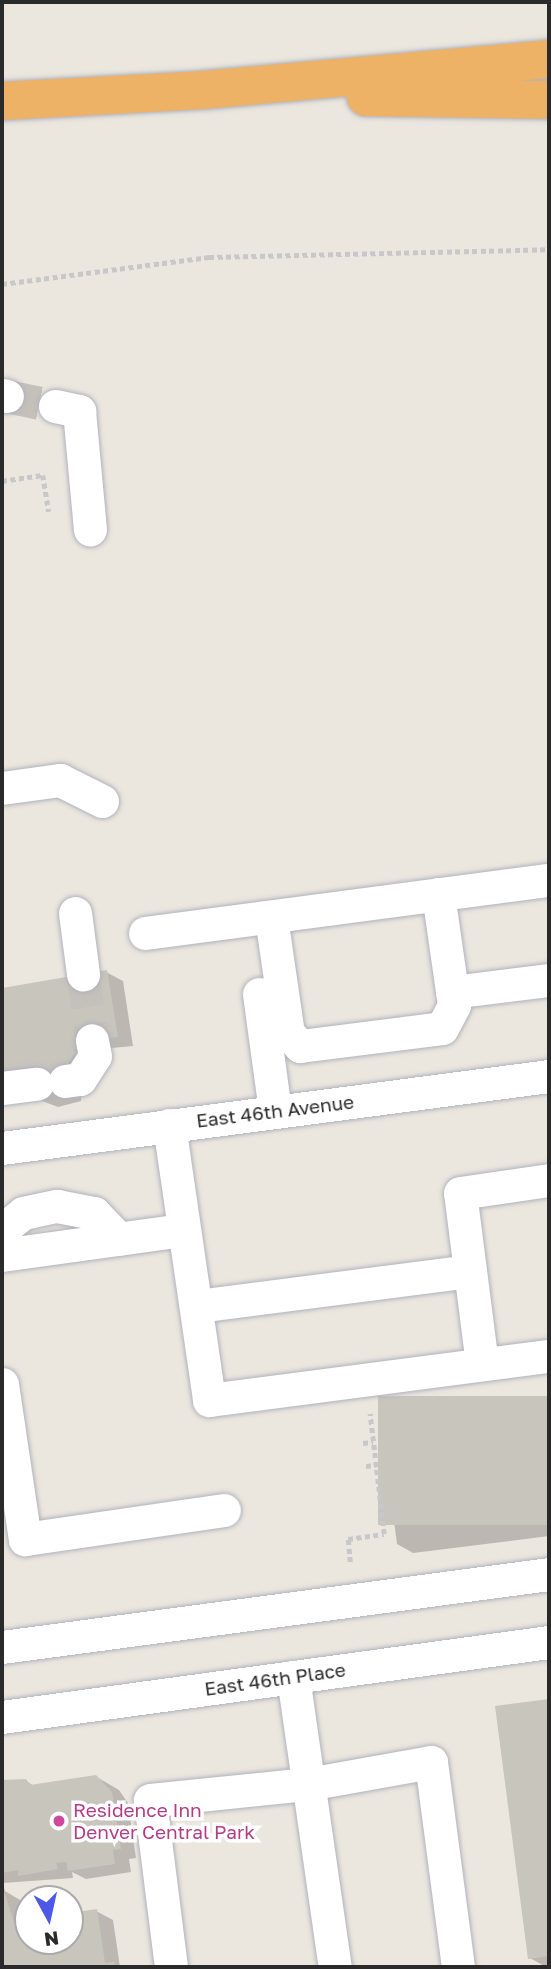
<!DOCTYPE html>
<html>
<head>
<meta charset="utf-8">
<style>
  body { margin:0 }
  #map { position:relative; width:551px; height:1969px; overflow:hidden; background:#ebe7de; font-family:"Golos Text",sans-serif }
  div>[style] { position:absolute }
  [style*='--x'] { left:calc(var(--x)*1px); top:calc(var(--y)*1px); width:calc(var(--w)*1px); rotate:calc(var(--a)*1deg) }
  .shadow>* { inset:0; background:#0003 }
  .building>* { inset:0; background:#c7c5bc; transform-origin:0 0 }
  .minor-tunnel>* { height:33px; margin-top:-16.5px; transform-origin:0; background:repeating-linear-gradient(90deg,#c4c1ba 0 33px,transparent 0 50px) }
  .path>* { height:4.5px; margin-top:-2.25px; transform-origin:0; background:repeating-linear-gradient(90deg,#c8c8c8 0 5px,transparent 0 8.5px) }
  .roads { filter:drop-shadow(0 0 2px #b1b2bd) drop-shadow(0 0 2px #b1b2bd) }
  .minor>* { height:33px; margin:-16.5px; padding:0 16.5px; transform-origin:16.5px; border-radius:16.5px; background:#fff }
  .highway>* { height:38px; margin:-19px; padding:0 19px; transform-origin:19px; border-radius:19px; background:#eeb266 }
  .dots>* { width:19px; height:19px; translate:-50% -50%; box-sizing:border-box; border:4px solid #fff; border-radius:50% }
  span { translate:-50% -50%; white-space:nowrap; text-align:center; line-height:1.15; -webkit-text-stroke:7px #fff; paint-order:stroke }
  .street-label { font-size:19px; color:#2a2a2a }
  .hotel-label { font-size:19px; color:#b23c85 }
  .left { translate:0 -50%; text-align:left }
  .frame { position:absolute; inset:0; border:4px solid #2a2a2a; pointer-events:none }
  .north { position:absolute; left:14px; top:1885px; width:70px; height:70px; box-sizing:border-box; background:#fff; border:2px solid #aaa; border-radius:50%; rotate:172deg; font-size:19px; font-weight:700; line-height:28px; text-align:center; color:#2a2a2a }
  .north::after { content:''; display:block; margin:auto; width:24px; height:32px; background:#4e58e8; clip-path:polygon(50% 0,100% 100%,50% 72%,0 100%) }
</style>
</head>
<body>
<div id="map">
  <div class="shadow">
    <div style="clip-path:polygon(106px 972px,123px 981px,133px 1046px,101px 1049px,82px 1075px,81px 1101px,58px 1107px,2px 1086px,2px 989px)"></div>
    <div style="clip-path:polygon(549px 1398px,549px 1536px,413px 1553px,397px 1544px,381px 1420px)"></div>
    <div style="clip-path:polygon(549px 1701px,549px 1967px,546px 1967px,530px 1958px,496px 1708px)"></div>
    <div style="clip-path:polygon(95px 1776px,119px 1790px,128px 1803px,136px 1858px,129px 1859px,131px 1872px,86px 1879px,72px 1872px,73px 1878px,3px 1883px,5px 1891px,20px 1900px,28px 1922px,28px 1941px,70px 1941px,70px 1915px,96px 1911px,113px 1920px,120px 1967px,2px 1967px,2px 1781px,26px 1781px,34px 1786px)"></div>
  </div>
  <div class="building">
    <div style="clip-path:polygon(107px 970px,118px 1037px,84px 1041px,66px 1066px,65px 1092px,40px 1099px,2px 1074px,2px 988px)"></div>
    <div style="left:549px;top:1396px;width:129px;height:171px;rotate:90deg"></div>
    <div style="clip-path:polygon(549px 1699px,549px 1956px,528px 1959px,495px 1706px)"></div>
    <div style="clip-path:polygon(96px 1775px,112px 1792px,121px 1849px,113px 1850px,115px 1864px,68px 1871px,66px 1862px,56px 1863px,58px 1869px,18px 1876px,18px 1870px,2px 1873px,2px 1780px,26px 1779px,30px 1785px)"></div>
    <div style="clip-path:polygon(2px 1885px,14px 1922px,28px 1920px,28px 1941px,70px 1941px,70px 1913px,97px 1909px,105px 1963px,114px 1962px,115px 1967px,2px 1967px)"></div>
  </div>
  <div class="minor-tunnel">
    <div style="--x:7;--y:396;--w:49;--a:11.8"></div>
    <div style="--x:83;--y:974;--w:67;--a:82.2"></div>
  </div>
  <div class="path">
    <div style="--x:2;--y:284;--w:209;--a:-7.4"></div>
    <div style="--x:209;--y:257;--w:340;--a:-1.3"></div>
    <div style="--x:2;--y:481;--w:41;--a:-8.3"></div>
    <div style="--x:43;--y:475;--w:37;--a:81"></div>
    <div style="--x:363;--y:1443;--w:10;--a:-6"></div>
    <div style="--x:366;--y:1466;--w:10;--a:-6"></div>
    <div style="--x:350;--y:1562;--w:23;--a:-95"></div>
    <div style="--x:348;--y:1539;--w:36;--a:-8"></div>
    <div style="--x:384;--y:1534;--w:121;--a:-96.7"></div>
  </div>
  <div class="roads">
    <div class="minor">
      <div style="--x:2;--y:395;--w:5;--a:11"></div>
      <div style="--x:55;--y:406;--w:25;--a:12"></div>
      <div style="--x:79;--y:411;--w:119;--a:84.7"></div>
      <div style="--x:2;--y:788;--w:59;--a:-7.9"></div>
      <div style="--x:60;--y:780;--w:47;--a:26.6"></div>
      <div style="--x:75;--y:913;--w:62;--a:82.5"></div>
      <div style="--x:271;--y:917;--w:117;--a:81.7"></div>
      <div style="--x:288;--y:1033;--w:18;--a:47"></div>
      <div style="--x:300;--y:1046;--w:143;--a:-7.2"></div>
      <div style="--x:442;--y:1028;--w:26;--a:-62"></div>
      <div style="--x:454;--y:1005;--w:112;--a:-98.2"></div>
      <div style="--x:145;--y:933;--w:407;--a:-7.5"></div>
      <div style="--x:452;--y:992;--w:98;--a:-7.1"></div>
      <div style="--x:259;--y:994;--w:118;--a:82.2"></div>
      <div style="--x:65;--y:1081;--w:15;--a:-8"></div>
      <div style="--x:80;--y:1079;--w:27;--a:-57"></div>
      <div style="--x:95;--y:1056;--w:16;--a:-101"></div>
      <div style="--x:2;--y:1088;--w:35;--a:-7"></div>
      <div style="--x:169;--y:1125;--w:278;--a:81.7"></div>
      <div style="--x:209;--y:1400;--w:343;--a:-7.4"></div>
      <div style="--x:2;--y:1148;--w:552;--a:-7.5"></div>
      <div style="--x:2;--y:1230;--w:27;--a:-39"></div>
      <div style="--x:23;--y:1213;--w:35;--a:-12"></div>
      <div style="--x:57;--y:1206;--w:38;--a:11"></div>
      <div style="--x:94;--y:1213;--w:36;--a:46"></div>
      <div style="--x:2;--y:1255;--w:183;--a:-7.9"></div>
      <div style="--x:197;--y:1306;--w:275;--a:-7.3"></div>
      <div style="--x:482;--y:1364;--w:172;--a:-97.3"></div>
      <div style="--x:460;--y:1193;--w:90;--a:-8.3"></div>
      <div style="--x:2;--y:1384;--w:157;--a:81.6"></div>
      <div style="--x:25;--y:1539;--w:201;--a:-8.3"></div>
      <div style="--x:2;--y:1647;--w:552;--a:-7.6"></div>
      <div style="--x:293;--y:1677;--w:293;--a:81.8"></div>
      <div style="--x:2;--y:1717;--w:552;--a:-7.81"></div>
      <div style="--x:171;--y:1967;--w:168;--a:-97.2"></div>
      <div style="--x:150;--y:1800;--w:159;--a:-5.8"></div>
      <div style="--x:308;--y:1784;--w:125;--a:-10.1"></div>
      <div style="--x:431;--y:1762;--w:207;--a:82.5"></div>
    </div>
    <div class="highway">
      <div style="--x:366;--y:97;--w:183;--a:0.9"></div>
      <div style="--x:2;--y:101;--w:201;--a:-3.1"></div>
      <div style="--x:203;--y:90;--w:347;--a:-5.1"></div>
    </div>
  </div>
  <div class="dots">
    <div style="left:59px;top:1821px;background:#d1479c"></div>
  </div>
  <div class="street-label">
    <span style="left:275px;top:1111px;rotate:-7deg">East 46th Avenue</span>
    <span style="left:275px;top:1679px;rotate:-8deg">East 46th Place</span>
  </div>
  <div class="hotel-label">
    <span class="left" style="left:73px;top:1821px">Residence Inn<br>Denver Central Park</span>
  </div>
  <div class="frame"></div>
  <div class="north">N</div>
</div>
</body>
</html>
